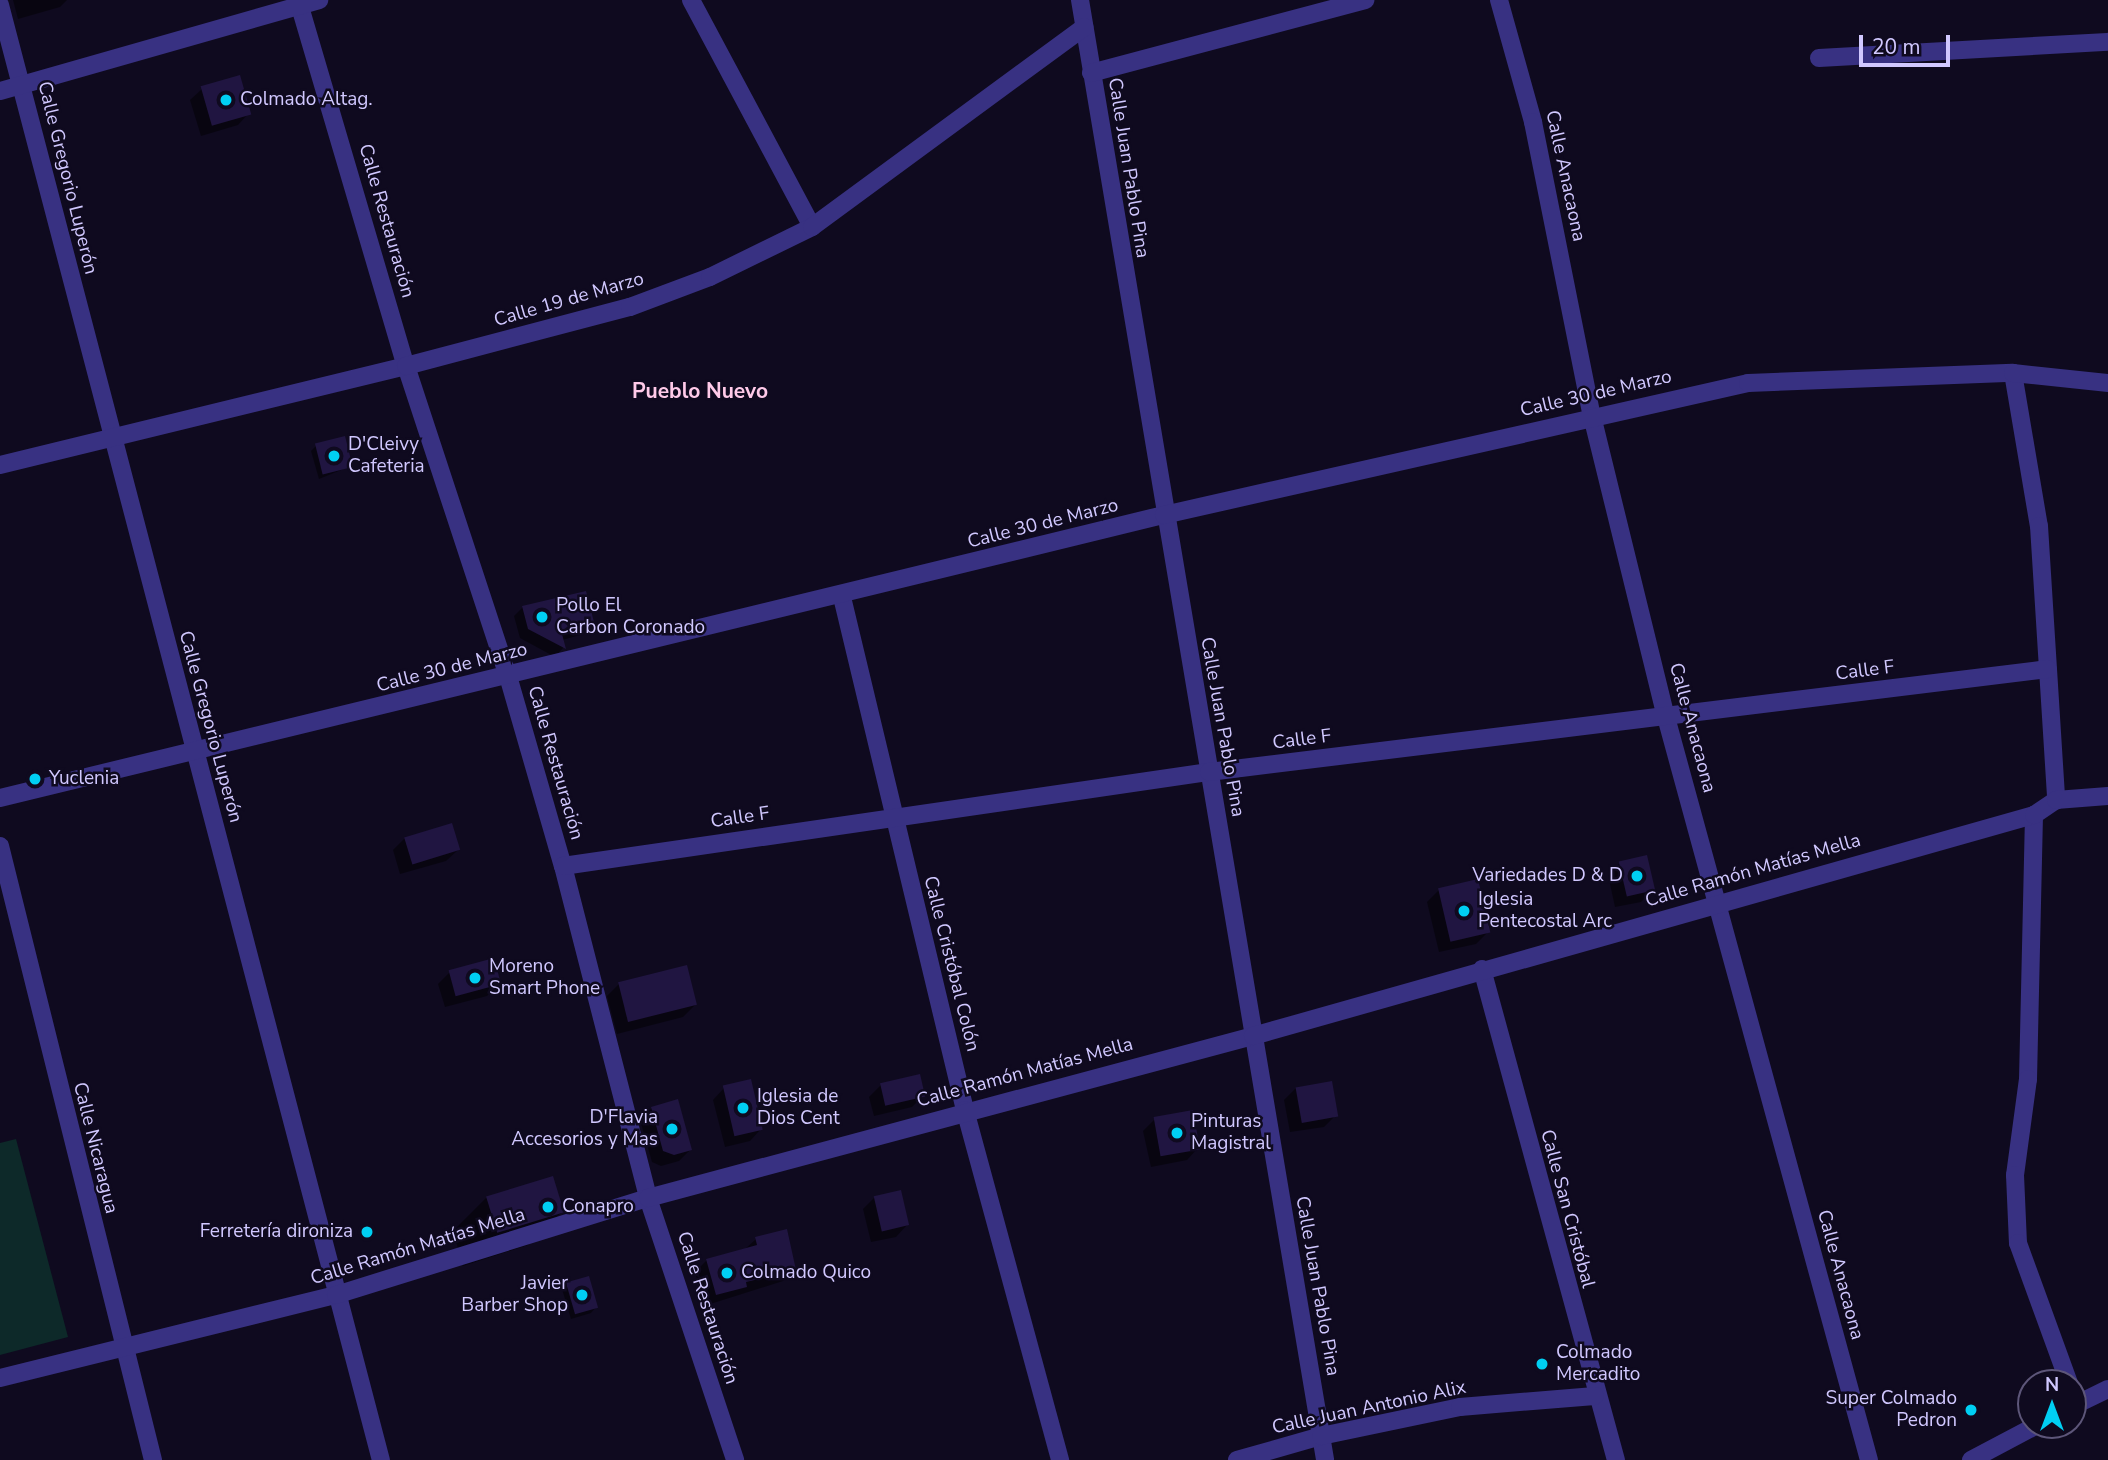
<!DOCTYPE html>
<html>
<head>
<meta charset="utf-8">
<style>
  body { margin:0 }
  #map { position:relative; width:2108px; height:1460px; overflow:hidden; background:#0f0a1f; font-family:"Nunito Sans",sans-serif }
  div>[style] { position:absolute }
  [style*='--x'] { left:calc(var(--x)*1px); top:calc(var(--y)*1px); width:calc(var(--w)*1px); rotate:calc(var(--a)*1deg) }
  .green>* { inset:0; background:#0d2929 }
  .shadow>* { inset:0; background:#0007 }
  .building>* { inset:0; background:#201541; transform-origin:0 0 }
  .minor>* { height:18px; margin:-9px; padding:0 9px; transform-origin:9px; border-radius:9px; background:#383182 }
  .dots>* { width:19px; height:19px; translate:-50% -50%; box-sizing:border-box; border:4px solid #0f0a1f; border-radius:50% }
  span { translate:-50% -50%; white-space:nowrap; text-align:center; line-height:1.15; -webkit-text-stroke:5px #0f0a1f; paint-order:stroke }
  .poi-label { font-size:19px; color:#d1c8ff }
  .left { translate:0 -50%; text-align:left }
  .right { translate:-100% -50%; text-align:right }
  .street-label { font-size:19px; color:#d1c8ff }
  .neighbourhood-label { font-size:21px; color:#ffcae9; font-weight:700 }
  .north { position:absolute; left:2017px; top:1369px; width:70px; height:70px; box-sizing:border-box; background:#0f0a1f; border:2px solid #5d5679; border-radius:50%; rotate:0deg; font-size:19px; font-weight:700; line-height:28px; text-align:center; color:#d1c8ff }
  .north::after { content:''; display:block; margin:auto; width:24px; height:32px; background:#00cff3; clip-path:polygon(50% 0,100% 100%,50% 72%,0 100%) }
  .scale { position:absolute; left:1859px; top:35px; width:91px; height:32px; box-sizing:border-box; border:4px solid #d1c8ff; border-top:0; padding-left:9px; font-size:21px; line-height:24px; white-space:nowrap; color:#d1c8ff; -webkit-text-stroke:5px #0f0a1f; paint-order:stroke }
</style>
</head>
<body>
<div id="map">
  <div class="green">
    <div style="clip-path:polygon(16px 1139px,68px 1337px,0 1355px,0 1143px)"></div>
  </div>
  <div class="shadow">
    <div style="clip-path:polygon(13px 0,67px 0,60px 7px,18px 19px)"></div>
    <div style="clip-path:polygon(202px 89px,249px 113px,238px 125px,201px 136px,190px 100px)"></div>
    <div style="clip-path:polygon(316px 446px,351px 466px,319px 479px,311px 451px)"></div>
    <div style="clip-path:polygon(523px 607px,593px 625px,584px 634px,562px 640px,563px 648px,555px 657px,520px 638px,514px 616px)"></div>
    <div style="clip-path:polygon(405px 838px,458px 850px,446px 861px,400px 874px,393px 850px)"></div>
    <div style="clip-path:polygon(1620px 863px,1653px 890px,1641px 902px,1615px 907px,1608px 875px)"></div>
    <div style="clip-path:polygon(1439px 890px,1488px 932px,1476px 944px,1439px 952px,1427px 902px)"></div>
    <div style="clip-path:polygon(450px 972px,499px 984px,487px 996px,445px 1007px,438px 984px)"></div>
    <div style="clip-path:polygon(619px 984px,695px 1005px,683px 1017px,617px 1034px,607px 996px)"></div>
    <div style="clip-path:polygon(881px 1085px,924px 1095px,912px 1107px,874px 1116px,869px 1097px)"></div>
    <div style="clip-path:polygon(724px 1088px,761px 1129px,750px 1141px,725px 1147px,713px 1100px)"></div>
    <div style="clip-path:polygon(1296px 1088px,1336px 1115px,1324px 1127px,1290px 1132px,1284px 1100px)"></div>
    <div style="clip-path:polygon(652px 1108px,690px 1150px,679px 1161px,661px 1166px,652px 1162px,640px 1120px)"></div>
    <div style="clip-path:polygon(1155px 1119px,1198px 1148px,1187px 1160px,1151px 1167px,1143px 1131px)"></div>
    <div style="clip-path:polygon(487px 1197px,562px 1212px,528px 1245px,463px 1266px,453px 1231px)"></div>
    <div style="clip-path:polygon(875px 1197px,907px 1225px,896px 1237px,871px 1242px,863px 1209px)"></div>
    <div style="clip-path:polygon(756px 1239px,794px 1270px,783px 1281px,704px 1306px,695px 1272px,707px 1260px,744px 1250px)"></div>
    <div style="clip-path:polygon(567px 1283px,596px 1307px,591px 1313px,571px 1319px,562px 1289px)"></div>
  </div>
  <div class="building">
    <div style="left:240px;top:75px;width:41px;height:41px;rotate:74deg"></div>
    <div style="left:345px;top:436px;width:32px;height:31px;rotate:76deg"></div>
    <div style="clip-path:polygon(586px 591px,595px 626px,562px 634px,566px 649px,528px 629px,522px 606px)"></div>
    <div style="left:452px;top:823px;width:28px;height:50px;rotate:73deg"></div>
    <div style="left:1647px;top:855px;width:36px;height:29px;rotate:77deg"></div>
    <div style="left:1478px;top:879px;width:55px;height:41px;rotate:77deg"></div>
    <div style="left:494px;top:958px;width:27px;height:47px;rotate:75deg"></div>
    <div style="left:687px;top:965px;width:41px;height:71px;rotate:76deg"></div>
    <div style="left:920px;top:1074px;width:23px;height:41px;rotate:77deg"></div>
    <div style="left:751px;top:1079px;width:52px;height:29px;rotate:77deg"></div>
    <div style="left:1332px;top:1081px;width:36px;height:37px;rotate:80deg"></div>
    <div style="clip-path:polygon(678px 1099px,692px 1150px,674px 1155px,663px 1151px,651px 1107px)"></div>
    <div style="left:1193px;top:1110px;width:40px;height:40px;rotate:80deg"></div>
    <div style="left:553px;top:1176px;width:38px;height:70px;rotate:73deg"></div>
    <div style="left:901px;top:1190px;width:36px;height:28px;rotate:77deg"></div>
    <div style="clip-path:polygon(787px 1229px,796px 1270px,746px 1282px,747px 1287px,716px 1295px,706px 1259px,757px 1245px,755px 1237px)"></div>
    <div style="left:589px;top:1276px;width:33px;height:24px;rotate:74deg"></div>
  </div>
  <div class="minor">
    <div style="--x:298;--y:0;--w:382;--a:73.6"></div>
    <div style="--x:406;--y:366;--w:326;--a:71.8"></div>
    <div style="--x:508;--y:676;--w:198;--a:73.9"></div>
    <div style="--x:563;--y:866;--w:343;--a:75.6"></div>
    <div style="--x:648;--y:1198;--w:276;--a:71.6"></div>
    <div style="--x:691;--y:0;--w:257;--a:61.9"></div>
    <div style="--x:1080;--y:0;--w:1480;--a:80.47"></div>
    <div style="--x:1499;--y:0;--w:127;--a:74.4"></div>
    <div style="--x:1533;--y:122;--w:300;--a:78.7"></div>
    <div style="--x:1592;--y:416;--w:310;--a:76.2"></div>
    <div style="--x:1666;--y:717;--w:770;--a:74.72"></div>
    <div style="--x:0;--y:5;--w:1504;--a:75.33"></div>
    <div style="--x:1819;--y:58;--w:289;--a:-3.2"></div>
    <div style="--x:1091;--y:73;--w:284;--a:-14.9"></div>
    <div style="--x:0;--y:91;--w:332;--a:-15.9"></div>
    <div style="--x:2013;--y:373;--w:155;--a:80.4"></div>
    <div style="--x:2039;--y:526;--w:275;--a:86.4"></div>
    <div style="--x:0;--y:465;--w:418;--a:-13.7"></div>
    <div style="--x:406;--y:366;--w:232;--a:-14.8"></div>
    <div style="--x:630;--y:307;--w:85;--a:-20.6"></div>
    <div style="--x:710;--y:277;--w:114;--a:-26.1"></div>
    <div style="--x:812;--y:227;--w:338;--a:-36.3"></div>
    <div style="--x:842;--y:597;--w:528;--a:76.52"></div>
    <div style="--x:965;--y:1110;--w:363;--a:74.8"></div>
    <div style="--x:0;--y:798;--w:1198;--a:-13.67"></div>
    <div style="--x:1164;--y:515;--w:599;--a:-12.74"></div>
    <div style="--x:1748;--y:383;--w:265;--a:-2.2"></div>
    <div style="--x:2013;--y:373;--w:96;--a:6"></div>
    <div style="--x:2034;--y:815;--w:264;--a:91.3"></div>
    <div style="--x:2028;--y:1079;--w:97;--a:97.7"></div>
    <div style="--x:2015;--y:1175;--w:68;--a:87.5"></div>
    <div style="--x:2018;--y:1243;--w:149;--a:70"></div>
    <div style="--x:0;--y:846;--w:633;--a:76.01"></div>
    <div style="--x:563;--y:866;--w:653;--a:-8.28"></div>
    <div style="--x:1209;--y:772;--w:845;--a:-7"></div>
    <div style="--x:1482;--y:969;--w:509;--a:74.74"></div>
    <div style="--x:0;--y:1378;--w:346;--a:-13.9"></div>
    <div style="--x:336;--y:1295;--w:327;--a:-17.3"></div>
    <div style="--x:648;--y:1198;--w:626;--a:-14.99"></div>
    <div style="--x:1253;--y:1036;--w:812;--a:-15.8"></div>
    <div style="--x:2034;--y:815;--w:27;--a:-34"></div>
    <div style="--x:2056;--y:800;--w:52;--a:-4.4"></div>
    <div style="--x:2073;--y:1406;--w:39;--a:-26"></div>
    <div style="--x:1237;--y:1460;--w:87;--a:-15.9"></div>
    <div style="--x:1321;--y:1436;--w:142;--a:-11.8"></div>
    <div style="--x:1460;--y:1407;--w:135;--a:-4.7"></div>
    <div style="--x:1971;--y:1460;--w:75;--a:-27.9"></div>
  </div>
  <div class="dots">
    <div style="left:226px;top:100px;background:#00cff3"></div>
    <div style="left:334px;top:456px;background:#00cff3"></div>
    <div style="left:542px;top:617px;background:#00cff3"></div>
    <div style="left:35px;top:779px;background:#00cff3"></div>
    <div style="left:1637px;top:876px;background:#00cff3"></div>
    <div style="left:1464px;top:911px;background:#00cff3"></div>
    <div style="left:475px;top:978px;background:#00cff3"></div>
    <div style="left:743px;top:1108px;background:#00cff3"></div>
    <div style="left:672px;top:1129px;background:#00cff3"></div>
    <div style="left:1177px;top:1133px;background:#00cff3"></div>
    <div style="left:548px;top:1207px;background:#00cff3"></div>
    <div style="left:367px;top:1232px;background:#00cff3"></div>
    <div style="left:727px;top:1273px;background:#00cff3"></div>
    <div style="left:582px;top:1295px;background:#00cff3"></div>
    <div style="left:1542px;top:1364px;background:#00cff3"></div>
    <div style="left:1971px;top:1410px;background:#00cff3"></div>
  </div>
  <div class="poi-label">
    <span class="left" style="left:240px;top:100px">Colmado Altag.</span>
    <span class="left" style="left:348px;top:456px">D'Cleivy<br>Cafeteria</span>
    <span class="left" style="left:556px;top:617px">Pollo El<br>Carbon Coronado</span>
    <span class="left" style="left:49px;top:779px">Yuclenia</span>
    <span class="right" style="left:1623px;top:876px">Variedades D &amp; D</span>
    <span class="left" style="left:1478px;top:911px">Iglesia<br>Pentecostal Arc</span>
    <span class="left" style="left:489px;top:978px">Moreno<br>Smart Phone</span>
    <span class="left" style="left:757px;top:1108px">Iglesia de<br>Dios Cent</span>
    <span class="right" style="left:658px;top:1129px">D'Flavia<br>Accesorios y Mas</span>
    <span class="left" style="left:1191px;top:1133px">Pinturas<br>Magistral</span>
    <span class="left" style="left:562px;top:1207px">Conapro</span>
    <span class="right" style="left:353px;top:1232px">Ferretería dironiza</span>
    <span class="left" style="left:741px;top:1273px">Colmado Quico</span>
    <span class="right" style="left:568px;top:1295px">Javier<br>Barber Shop</span>
    <span class="left" style="left:1556px;top:1364px">Colmado<br>Mercadito</span>
    <span class="right" style="left:1957px;top:1410px">Super Colmado<br>Pedron</span>
  </div>
  <div class="street-label">
    <span style="left:1128px;top:168px;rotate:81deg">Calle Juan Pablo Pina</span>
    <span style="left:1565px;top:176px;rotate:78deg">Calle Anacaona</span>
    <span style="left:67px;top:178px;rotate:76deg">Calle Gregorio Luperón</span>
    <span style="left:386px;top:221px;rotate:74deg">Calle Restauración</span>
    <span style="left:569px;top:300px;rotate:-16deg">Calle 19 de Marzo</span>
    <span style="left:1596px;top:394px;rotate:-13deg">Calle 30 de Marzo</span>
    <span style="left:1043px;top:524px;rotate:-14deg">Calle 30 de Marzo</span>
    <span style="left:452px;top:668px;rotate:-14deg">Calle 30 de Marzo</span>
    <span style="left:1865px;top:671px;rotate:-7deg">Calle F</span>
    <span style="left:210px;top:727px;rotate:75deg">Calle Gregorio Luperón</span>
    <span style="left:1222px;top:727px;rotate:80deg">Calle Juan Pablo Pina</span>
    <span style="left:1692px;top:728px;rotate:75deg">Calle Anacaona</span>
    <span style="left:1302px;top:740px;rotate:-7deg">Calle F</span>
    <span style="left:555px;top:763px;rotate:74deg">Calle Restauración</span>
    <span style="left:740px;top:818px;rotate:-8deg">Calle F</span>
    <span style="left:1753px;top:871px;rotate:-16deg">Calle Ramón Matías Mella</span>
    <span style="left:951px;top:964px;rotate:76deg">Calle Cristóbal Colón</span>
    <span style="left:1025px;top:1073px;rotate:-15deg">Calle Ramón Matías Mella</span>
    <span style="left:95px;top:1148px;rotate:76deg">Calle Nicaragua</span>
    <span style="left:1567px;top:1209px;rotate:75deg">Calle San Cristóbal</span>
    <span style="left:418px;top:1247px;rotate:-17deg">Calle Ramón Matías Mella</span>
    <span style="left:1840px;top:1275px;rotate:75deg">Calle Anacaona</span>
    <span style="left:1317px;top:1286px;rotate:80deg">Calle Juan Pablo Pina</span>
    <span style="left:707px;top:1308px;rotate:72deg">Calle Restauración</span>
    <span style="left:1369px;top:1408px;rotate:-12deg">Calle Juan Antonio Alix</span>
  </div>
  <div class="neighbourhood-label">
    <span style="left:700px;top:391px">Pueblo Nuevo</span>
  </div>
  <div class="north">N</div>
  <div class="scale">20 m</div>
</div>
</body>
</html>
